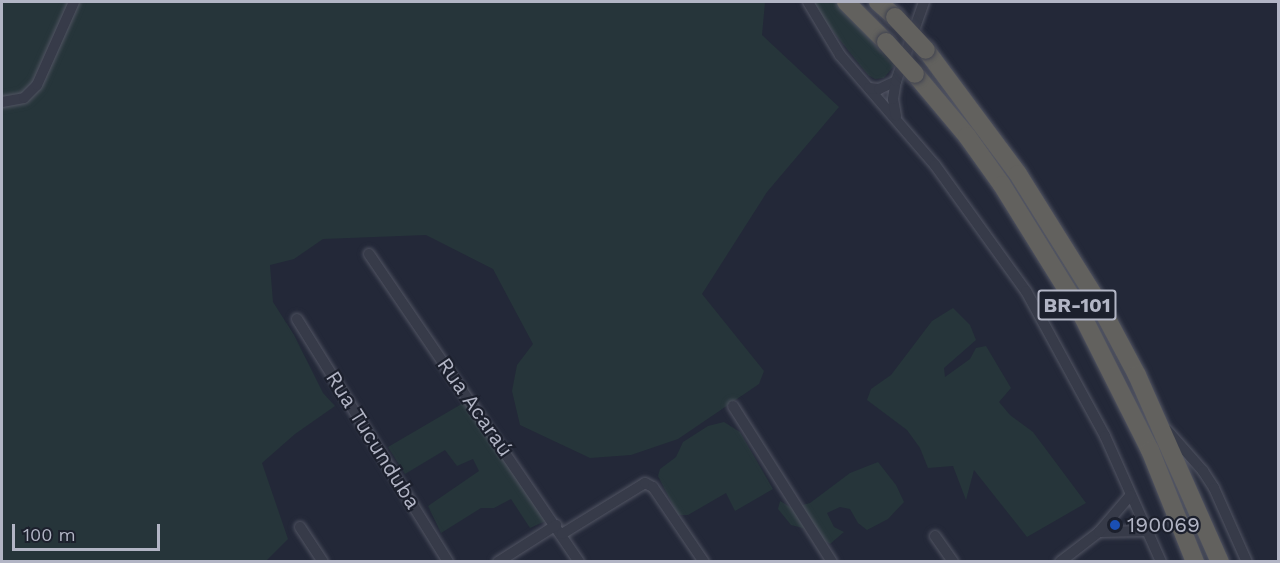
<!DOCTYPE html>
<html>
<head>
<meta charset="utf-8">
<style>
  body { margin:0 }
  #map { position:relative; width:1280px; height:563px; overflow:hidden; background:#232838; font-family:"Work Sans",sans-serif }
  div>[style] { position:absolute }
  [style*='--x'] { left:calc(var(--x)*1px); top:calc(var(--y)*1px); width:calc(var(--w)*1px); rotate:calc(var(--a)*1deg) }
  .green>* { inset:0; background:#26353a }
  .roads { filter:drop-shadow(0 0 2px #525563) drop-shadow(0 0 2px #525563) }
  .minor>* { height:10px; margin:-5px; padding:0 5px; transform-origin:5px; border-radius:5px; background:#373b49 }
  .trunk>* { height:18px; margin:-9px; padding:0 9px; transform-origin:9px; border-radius:9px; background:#62615e }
  .bridges { filter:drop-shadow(0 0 2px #3f4250) drop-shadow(0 0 2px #3f4250) }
  .trunk-bridge>* { height:18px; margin:-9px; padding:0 9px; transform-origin:9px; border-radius:9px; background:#62615e }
  .dots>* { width:16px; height:16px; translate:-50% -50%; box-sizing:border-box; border:3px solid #1c202d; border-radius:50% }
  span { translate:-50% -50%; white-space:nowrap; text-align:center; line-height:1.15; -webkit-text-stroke:4.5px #1c202d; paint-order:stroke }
  .shield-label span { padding:2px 4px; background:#1c202d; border:2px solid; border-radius:4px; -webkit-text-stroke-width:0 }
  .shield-label { font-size:20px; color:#b2b5c5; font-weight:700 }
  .street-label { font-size:21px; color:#b2b5c5 }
  .poi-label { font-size:21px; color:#b2b5c5 }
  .left { translate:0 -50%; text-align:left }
  .frame { position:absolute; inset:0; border:3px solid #b2b5c5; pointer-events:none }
  .scale { position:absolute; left:12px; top:524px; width:148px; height:27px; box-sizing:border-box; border:3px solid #b2b5c5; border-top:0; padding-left:8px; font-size:18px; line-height:21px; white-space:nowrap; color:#b2b5c5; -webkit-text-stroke:4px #1c202d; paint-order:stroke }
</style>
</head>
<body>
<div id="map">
  <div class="green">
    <div style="clip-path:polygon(2px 2px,765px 2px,762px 35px,839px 107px,767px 192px,702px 294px,764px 371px,759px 384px,678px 439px,631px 455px,590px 458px,520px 425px,512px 391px,517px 365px,533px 344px,493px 269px,426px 235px,323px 239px,294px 259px,270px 265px,273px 302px,294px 335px,323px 393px,335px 406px,295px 434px,262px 463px,288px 539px,266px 561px,2px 561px)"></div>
    <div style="clip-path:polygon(814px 2px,838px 2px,897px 62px,884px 78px,875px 79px,868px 75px,827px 24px)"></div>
    <div style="clip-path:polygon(953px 308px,970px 325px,976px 340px,944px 368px,945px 377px,970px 359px,976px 348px,986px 346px,1011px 388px,999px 402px,1010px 415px,1033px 432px,1086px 503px,1027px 537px,974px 470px,966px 500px,953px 466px,928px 468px,920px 448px,907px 430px,867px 400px,871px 389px,891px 375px,932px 321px)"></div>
    <div style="clip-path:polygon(465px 402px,548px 520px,530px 528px,511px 499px,494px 508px,481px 508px,441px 533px,428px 506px,479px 471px,473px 459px,457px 466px,445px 450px,405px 474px,388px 447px)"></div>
    <div style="clip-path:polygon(724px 422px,740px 432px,773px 489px,735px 511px,726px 493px,688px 515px,678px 515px,658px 476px,660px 469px,676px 457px,683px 442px,708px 426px)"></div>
    <div style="clip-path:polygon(878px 462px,896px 485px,904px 502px,888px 519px,867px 530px,858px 523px,850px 509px,840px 507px,827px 513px,834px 527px,844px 532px,830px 544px,803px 528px,791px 525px,778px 509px,780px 501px,792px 508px,810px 503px,850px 473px)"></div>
  </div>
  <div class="roads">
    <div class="minor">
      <div style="--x:808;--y:2;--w:62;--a:58.9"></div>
      <div style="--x:840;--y:55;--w:145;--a:49.2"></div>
      <div style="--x:935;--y:165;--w:155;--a:54.2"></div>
      <div style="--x:1026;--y:291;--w:165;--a:61.4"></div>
      <div style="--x:1105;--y:436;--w:138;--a:66"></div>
      <div style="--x:869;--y:88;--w:10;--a:6"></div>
      <div style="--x:879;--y:89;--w:19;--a:-25"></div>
      <div style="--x:2;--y:102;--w:22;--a:-10"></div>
      <div style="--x:24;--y:98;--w:18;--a:-45"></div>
      <div style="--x:37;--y:85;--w:91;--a:-66"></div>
      <div style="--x:896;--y:116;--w:17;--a:-100"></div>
      <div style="--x:893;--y:99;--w:18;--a:-81"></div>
      <div style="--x:896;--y:81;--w:84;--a:-70.5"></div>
      <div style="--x:369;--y:254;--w:373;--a:55.7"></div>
      <div style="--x:297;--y:319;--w:286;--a:58.1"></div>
      <div style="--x:733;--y:406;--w:185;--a:57.6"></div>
      <div style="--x:1167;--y:430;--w:55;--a:48.7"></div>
      <div style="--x:1203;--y:471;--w:20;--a:57"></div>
      <div style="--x:1214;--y:488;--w:81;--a:66"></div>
      <div style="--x:300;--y:527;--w:42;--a:56.7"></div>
      <div style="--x:1099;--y:532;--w:47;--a:-1.2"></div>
      <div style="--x:562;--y:534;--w:97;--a:-31.6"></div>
      <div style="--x:645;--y:483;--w:9;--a:27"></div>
      <div style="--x:653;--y:487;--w:91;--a:55.8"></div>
      <div style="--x:935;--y:536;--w:32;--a:55"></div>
      <div style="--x:498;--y:562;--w:69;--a:-32.5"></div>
      <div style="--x:1060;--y:562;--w:49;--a:-37.6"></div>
      <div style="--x:1099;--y:532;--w:48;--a:-49.3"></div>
    </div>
    <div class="trunk">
      <div style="--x:846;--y:2;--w:57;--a:45"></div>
      <div style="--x:878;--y:2;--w:23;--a:41"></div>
      <div style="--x:926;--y:50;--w:154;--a:53.4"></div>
      <div style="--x:1018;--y:174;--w:151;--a:58"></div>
      <div style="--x:1098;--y:302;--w:83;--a:61.9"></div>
      <div style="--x:1137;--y:375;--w:205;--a:66.1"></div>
      <div style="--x:915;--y:74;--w:81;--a:50"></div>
      <div style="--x:967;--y:136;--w:60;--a:54.5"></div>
      <div style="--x:1002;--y:185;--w:146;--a:58.2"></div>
      <div style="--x:1079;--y:309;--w:158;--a:63.3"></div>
      <div style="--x:1150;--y:450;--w:121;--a:68.1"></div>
    </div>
  </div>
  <div class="bridges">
    <div class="trunk-bridge">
      <div style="--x:895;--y:17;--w:45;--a:46.8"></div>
      <div style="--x:886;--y:42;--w:43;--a:47.8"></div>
    </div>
  </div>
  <div class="dots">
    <div style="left:1115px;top:525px;background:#1a4fb4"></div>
  </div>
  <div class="shield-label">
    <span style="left:1077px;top:305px">BR-101</span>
  </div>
  <div class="street-label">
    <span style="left:475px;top:407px;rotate:55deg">Rua Acaraú</span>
    <span style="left:373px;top:440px;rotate:58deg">Rua Tucunduba</span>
  </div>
  <div class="poi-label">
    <span class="left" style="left:1127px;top:525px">190069</span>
  </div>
  <div class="frame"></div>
  <div class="scale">100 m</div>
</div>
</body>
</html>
